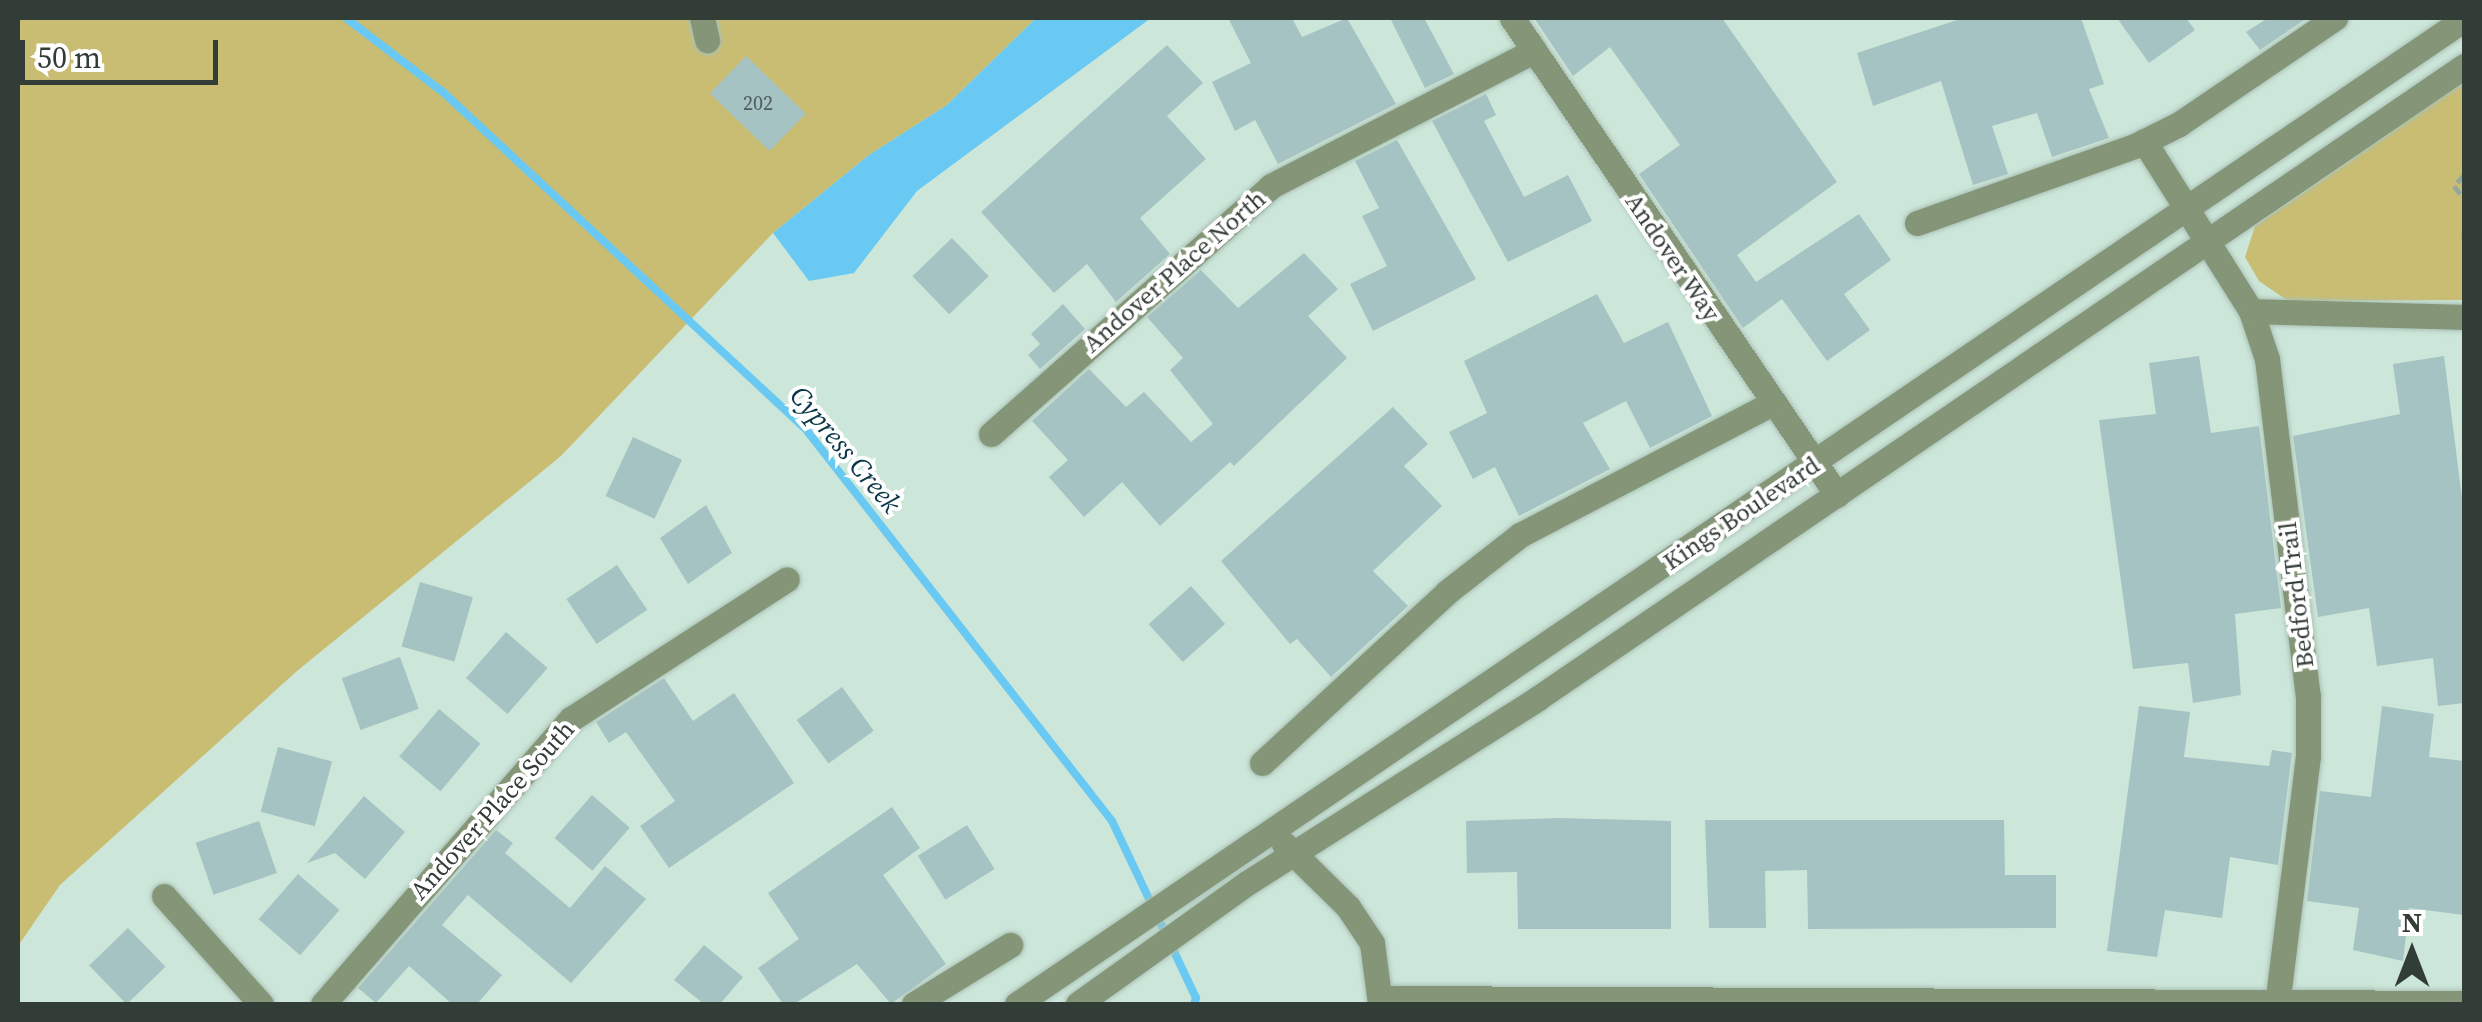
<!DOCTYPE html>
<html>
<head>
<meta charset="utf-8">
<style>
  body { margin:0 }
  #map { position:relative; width:2482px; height:1022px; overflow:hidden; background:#cce6d9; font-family:"Source Serif 4",serif }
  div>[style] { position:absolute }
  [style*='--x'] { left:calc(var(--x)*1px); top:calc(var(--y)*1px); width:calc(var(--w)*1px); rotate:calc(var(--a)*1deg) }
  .green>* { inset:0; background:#c9bd73 }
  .water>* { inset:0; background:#69c9f2 }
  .stream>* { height:8px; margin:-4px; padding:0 4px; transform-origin:4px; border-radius:4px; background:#69c9f2 }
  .building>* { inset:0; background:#a6c3c3; transform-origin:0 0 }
  .path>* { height:5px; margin-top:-2.5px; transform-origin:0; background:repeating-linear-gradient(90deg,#93a79d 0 10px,transparent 0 15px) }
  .roads { filter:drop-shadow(0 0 2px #aac1b6) drop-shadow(0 0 2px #aac1b6) }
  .minor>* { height:25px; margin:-12.5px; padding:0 12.5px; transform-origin:12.5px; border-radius:12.5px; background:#849677 }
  span { translate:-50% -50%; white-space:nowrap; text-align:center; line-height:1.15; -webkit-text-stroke:8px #fff; paint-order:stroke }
  .number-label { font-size:20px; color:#505e5b }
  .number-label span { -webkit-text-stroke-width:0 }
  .street-label { font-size:25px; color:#333d38 }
  .water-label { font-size:28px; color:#0a3748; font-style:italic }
  .frame { position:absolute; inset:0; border:20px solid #333d38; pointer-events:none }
  .north { position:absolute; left:2362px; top:902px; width:100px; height:100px; -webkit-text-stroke:8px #fff; paint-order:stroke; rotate:0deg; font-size:28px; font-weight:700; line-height:40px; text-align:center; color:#333d38 }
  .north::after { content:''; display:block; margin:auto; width:35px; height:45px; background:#333d38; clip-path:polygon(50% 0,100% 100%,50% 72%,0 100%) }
  .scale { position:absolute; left:20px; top:40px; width:198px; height:45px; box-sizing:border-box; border:5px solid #333d38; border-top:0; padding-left:12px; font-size:30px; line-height:35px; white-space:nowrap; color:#333d38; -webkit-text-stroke:8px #fff; paint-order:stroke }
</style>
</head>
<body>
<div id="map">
  <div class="green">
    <div style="clip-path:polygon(18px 18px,1036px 18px,947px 105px,869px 155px,773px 233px,561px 456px,297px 671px,60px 885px,18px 946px)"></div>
    <div style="clip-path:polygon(2464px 82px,2464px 300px,2288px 301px,2259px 281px,2245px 257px,2255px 226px)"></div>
  </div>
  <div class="water">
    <div style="clip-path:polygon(1036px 18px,1151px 18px,917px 191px,854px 273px,809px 281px,773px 233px,869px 155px,947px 105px)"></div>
  </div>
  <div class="stream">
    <div style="--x:346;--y:18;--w:123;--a:37.4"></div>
    <div style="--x:444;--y:93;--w:491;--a:42.9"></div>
    <div style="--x:804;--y:427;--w:500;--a:51.98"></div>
    <div style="--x:1112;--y:821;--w:196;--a:64.6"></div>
    <div style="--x:1196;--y:998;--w:6;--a:108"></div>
  </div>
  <div class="building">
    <div style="clip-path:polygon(1228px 18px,1292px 18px,1302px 37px,1347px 18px,1396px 104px,1278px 164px,1255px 120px,1235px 131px,1212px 82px,1251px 63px)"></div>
    <div style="clip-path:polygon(1390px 18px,1424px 18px,1454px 74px,1425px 88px)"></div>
    <div style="clip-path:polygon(1534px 18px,1722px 18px,1837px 182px,1737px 255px,1756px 282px,1859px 214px,1891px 260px,1844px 294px,1870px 330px,1827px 361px,1782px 299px,1743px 328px,1639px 174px,1680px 145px,1610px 47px,1573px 76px)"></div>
    <div style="clip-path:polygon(1963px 18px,2081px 18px,2104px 84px,2089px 89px,2109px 138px,2052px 157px,2037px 113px,1992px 126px,2008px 174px,1973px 185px,1941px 81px,1873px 106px,1857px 53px)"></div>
    <div style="clip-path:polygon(2117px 18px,2186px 18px,2195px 30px,2149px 63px)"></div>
    <div style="clip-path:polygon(2268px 18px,2307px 18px,2260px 50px,2246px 32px)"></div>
    <div style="clip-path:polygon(1167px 45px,1203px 83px,1167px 116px,1206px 159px,1140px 218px,1170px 254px,1116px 302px,1087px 264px,1054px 293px,981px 212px)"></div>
    <div style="left:746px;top:56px;width:83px;height:52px;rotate:44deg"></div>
    <div style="clip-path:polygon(1486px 94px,1496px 115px,1484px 121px,1524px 197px,1568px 175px,1592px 221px,1508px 262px,1432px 121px)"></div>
    <div style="clip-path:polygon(1397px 140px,1476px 279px,1373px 331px,1350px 284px,1387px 266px,1362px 216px,1379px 208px,1355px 161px)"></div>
    <div style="left:952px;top:238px;width:53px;height:55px;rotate:46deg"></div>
    <div style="clip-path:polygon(1304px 253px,1338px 289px,1308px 316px,1347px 358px,1234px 466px,1230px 462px,1160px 526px,1122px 482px,1084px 517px,1049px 477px,1068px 460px,1032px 421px,1089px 369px,1126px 407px,1144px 392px,1191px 442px,1213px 424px,1170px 370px,1183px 358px,1147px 317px,1201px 270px,1238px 308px)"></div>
    <div style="clip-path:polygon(1597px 294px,1624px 343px,1668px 322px,1712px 416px,1650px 448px,1626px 401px,1583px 423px,1610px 469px,1519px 516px,1495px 467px,1473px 479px,1449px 432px,1487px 413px,1464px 361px)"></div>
    <div style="clip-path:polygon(1063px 304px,1085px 329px,1040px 369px,1028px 355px,1040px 344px,1031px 334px)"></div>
    <div style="clip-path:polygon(2199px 356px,2211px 433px,2259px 426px,2281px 608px,2235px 614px,2241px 695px,2193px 703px,2188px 663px,2133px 669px,2099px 420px,2156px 414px,2149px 363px)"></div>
    <div style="clip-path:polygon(2444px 356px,2464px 514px,2464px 703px,2438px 706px,2433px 658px,2377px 666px,2369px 608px,2318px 617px,2293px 436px,2400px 414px,2393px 364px)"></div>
    <div style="clip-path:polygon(1393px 407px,1428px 444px,1404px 466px,1442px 506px,1373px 571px,1408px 606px,1331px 677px,1297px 639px,1290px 644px,1221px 561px)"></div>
    <div style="left:633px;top:437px;width:54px;height:65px;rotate:25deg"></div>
    <div style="clip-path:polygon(706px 505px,732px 553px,688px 584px,660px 538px)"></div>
    <div style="left:617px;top:565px;width:54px;height:61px;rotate:56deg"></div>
    <div style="left:420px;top:582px;width:55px;height:67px;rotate:16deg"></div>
    <div style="left:1191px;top:586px;width:51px;height:57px;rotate:48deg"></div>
    <div style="left:506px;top:632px;width:55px;height:61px;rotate:41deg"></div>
    <div style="left:400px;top:657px;width:55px;height:62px;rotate:70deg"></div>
    <div style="clip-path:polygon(664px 678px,693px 721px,734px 693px,794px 783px,669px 868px,640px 826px,675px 801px,626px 732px,609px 743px,596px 722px)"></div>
    <div style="left:842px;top:687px;width:54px;height:56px;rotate:54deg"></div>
    <div style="clip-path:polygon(2139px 706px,2190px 712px,2184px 757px,2269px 766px,2272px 750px,2292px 753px,2278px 865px,2230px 857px,2222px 918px,2165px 910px,2157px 957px,2107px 951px)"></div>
    <div style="clip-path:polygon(2382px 706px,2434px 714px,2429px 757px,2464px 761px,2464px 915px,2409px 908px,2403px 961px,2353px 950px,2359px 908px,2307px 901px,2320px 791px,2371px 797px)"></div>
    <div style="left:439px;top:709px;width:54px;height:62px;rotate:40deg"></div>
    <div style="left:278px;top:747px;width:56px;height:67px;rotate:15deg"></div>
    <div style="left:592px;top:795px;width:50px;height:57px;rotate:41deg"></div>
    <div style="clip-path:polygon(364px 796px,405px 832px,365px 879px,335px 853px,307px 863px)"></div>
    <div style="clip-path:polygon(892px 807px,920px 848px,883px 875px,946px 964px,891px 1004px,857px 964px,794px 1004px,783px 1004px,758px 968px,799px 939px,768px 893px)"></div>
    <div style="clip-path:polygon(1559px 818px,1671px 821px,1671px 929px,1518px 929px,1517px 872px,1467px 873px,1466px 821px)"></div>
    <div style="clip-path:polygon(1705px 820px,2004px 820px,2005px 875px,2056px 875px,2056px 928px,1808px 929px,1807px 870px,1765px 871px,1766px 928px,1709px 928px)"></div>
    <div style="left:259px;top:821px;width:55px;height:67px;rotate:71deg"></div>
    <div style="left:967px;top:825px;width:52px;height:58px;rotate:58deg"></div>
    <div style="clip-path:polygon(496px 830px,513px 843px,505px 853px,570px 908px,605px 866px,646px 899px,571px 983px,468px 895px,442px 925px,502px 975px,477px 1004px,452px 1004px,409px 966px,376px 1003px,358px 988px)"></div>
    <div style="left:298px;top:874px;width:55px;height:60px;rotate:41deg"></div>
    <div style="left:128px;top:928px;width:54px;height:54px;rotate:46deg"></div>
    <div style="clip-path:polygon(704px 945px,743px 977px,720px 1004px,704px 1004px,674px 980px)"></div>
  </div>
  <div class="path">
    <div style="--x:2464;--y:175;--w:15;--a:132"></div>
    <div style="--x:2454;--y:186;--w:16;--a:50"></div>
    <div style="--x:2464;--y:232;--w:6;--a:90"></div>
  </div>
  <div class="roads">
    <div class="minor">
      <div style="--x:702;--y:18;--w:23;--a:77"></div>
      <div style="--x:1512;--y:18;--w:577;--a:55.73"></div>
      <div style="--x:2144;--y:141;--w:201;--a:57.8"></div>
      <div style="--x:2251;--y:311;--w:51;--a:71.6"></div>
      <div style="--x:2267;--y:359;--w:339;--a:83.1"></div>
      <div style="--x:2308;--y:696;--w:60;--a:90"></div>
      <div style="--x:2308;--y:756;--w:250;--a:97.1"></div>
      <div style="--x:1917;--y:223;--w:233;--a:-19.5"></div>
      <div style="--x:2137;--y:145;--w:47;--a:-26.6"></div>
      <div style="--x:2179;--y:124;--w:189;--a:-34.2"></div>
      <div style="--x:2251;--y:311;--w:213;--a:1.6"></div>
      <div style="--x:991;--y:434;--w:374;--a:-41.5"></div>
      <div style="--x:1271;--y:186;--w:296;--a:-27.2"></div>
      <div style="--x:1262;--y:763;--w:252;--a:-42.7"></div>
      <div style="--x:1447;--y:592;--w:93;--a:-38"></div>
      <div style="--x:1520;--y:535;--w:283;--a:-27.6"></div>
      <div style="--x:1284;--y:844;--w:90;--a:44.5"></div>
      <div style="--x:1348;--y:907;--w:43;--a:56.3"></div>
      <div style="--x:1372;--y:943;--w:62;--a:82.5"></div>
      <div style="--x:164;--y:896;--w:145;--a:48.1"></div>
      <div style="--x:1380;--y:998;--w:1084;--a:0.26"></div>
      <div style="--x:323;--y:1004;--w:378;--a:-49"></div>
      <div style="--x:571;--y:719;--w:257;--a:-32.9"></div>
      <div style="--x:914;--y:1004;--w:113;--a:-31.6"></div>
      <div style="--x:1017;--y:1004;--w:1750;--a:-34.24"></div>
      <div style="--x:1078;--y:1004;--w:208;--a:-35.6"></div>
      <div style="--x:1247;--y:883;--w:345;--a:-32.4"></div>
      <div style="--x:1538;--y:698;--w:1121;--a:-34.31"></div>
    </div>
  </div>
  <div class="number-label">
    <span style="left:758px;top:103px">202</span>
  </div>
  <div class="street-label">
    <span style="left:1673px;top:257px;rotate:56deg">Andover Way</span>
    <span style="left:1174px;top:271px;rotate:-41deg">Andover Place North</span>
    <span style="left:1741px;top:513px;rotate:-34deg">Kings Boulevard</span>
    <span style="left:2296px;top:595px;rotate:-97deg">Bedford Trail</span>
    <span style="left:492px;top:810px;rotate:-48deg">Andover Place South</span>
  </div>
  <div class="water-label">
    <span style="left:846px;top:449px;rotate:50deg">Cypress Creek</span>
  </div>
  <div class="frame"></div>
  <div class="north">N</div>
  <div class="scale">50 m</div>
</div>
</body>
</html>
